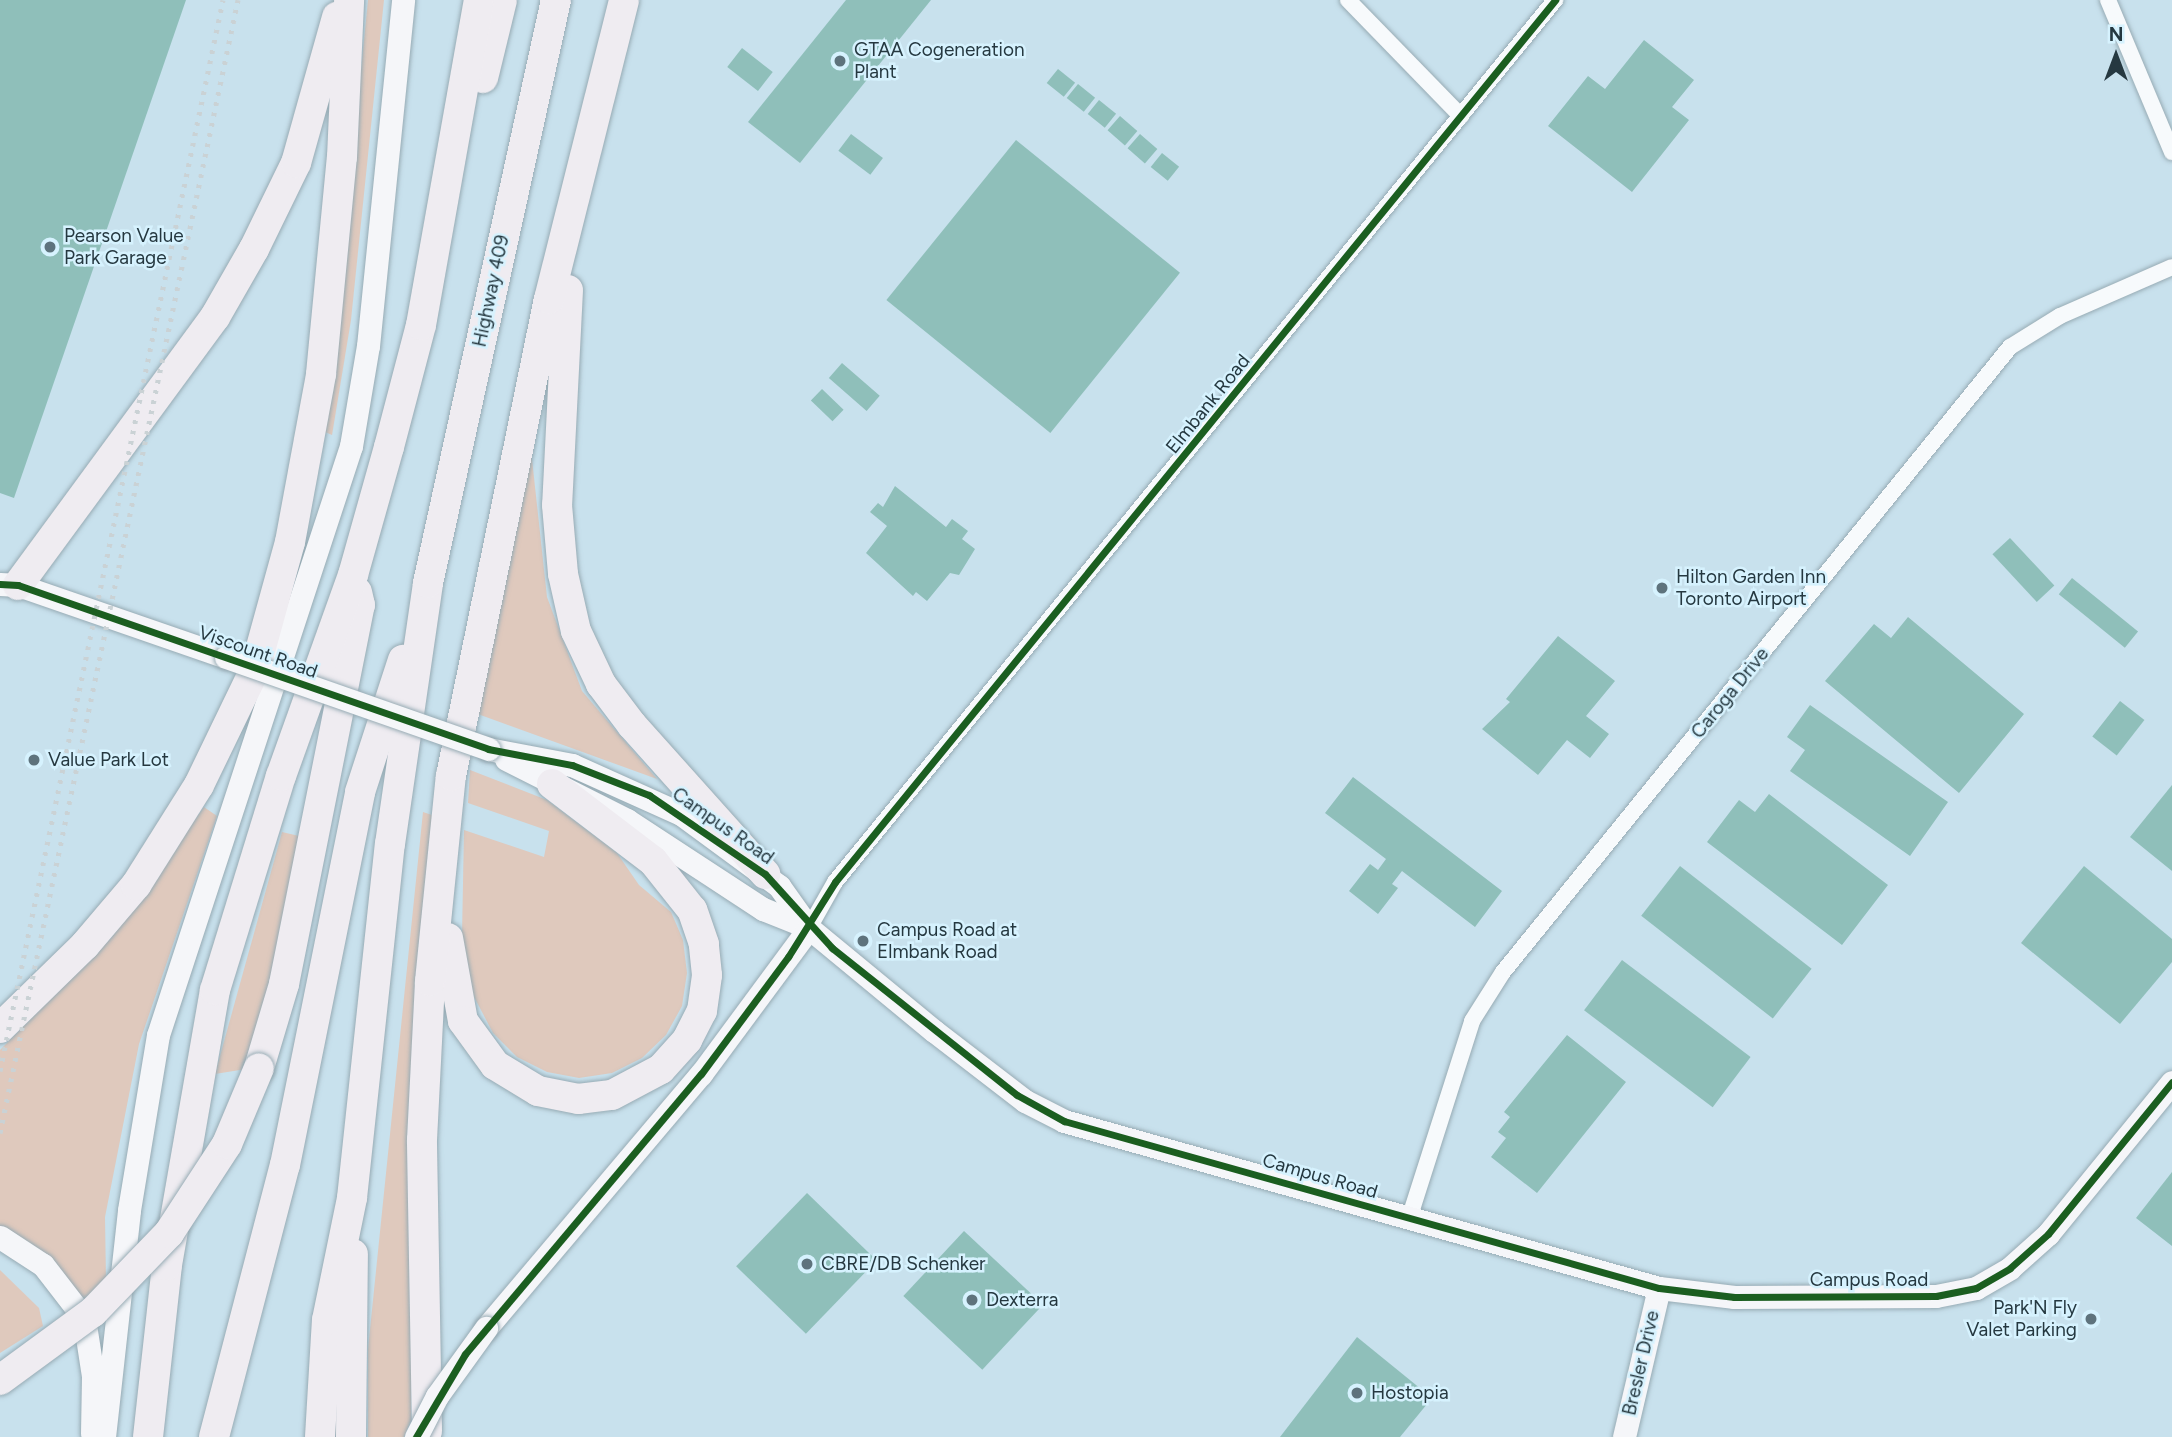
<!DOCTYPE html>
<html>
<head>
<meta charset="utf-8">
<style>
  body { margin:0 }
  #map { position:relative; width:2172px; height:1437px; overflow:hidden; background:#c8e1ed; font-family:Figtree,sans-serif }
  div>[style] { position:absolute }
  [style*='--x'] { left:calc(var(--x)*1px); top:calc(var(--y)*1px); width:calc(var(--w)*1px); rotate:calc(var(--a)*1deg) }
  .green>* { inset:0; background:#dfc9bd }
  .building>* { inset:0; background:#8fbfba; transform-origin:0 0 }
  .roads { filter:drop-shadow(0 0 2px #97abb4) drop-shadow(0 0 2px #97abb4) }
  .street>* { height:16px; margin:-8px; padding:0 8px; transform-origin:8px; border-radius:8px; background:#f7fafc }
  .secondary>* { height:23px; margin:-11.5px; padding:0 11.5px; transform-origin:11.5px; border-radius:11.5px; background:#f5f6f9 }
  .highway>* { height:30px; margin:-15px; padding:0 15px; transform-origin:15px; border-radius:15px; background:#efecf1 }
  .rail>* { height:5px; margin-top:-2.5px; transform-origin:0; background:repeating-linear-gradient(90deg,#cad2d5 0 3.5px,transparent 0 10.5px) }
  .bridges { filter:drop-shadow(0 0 2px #97abb4) drop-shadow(0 0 2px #97abb4) }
  .secondary-bridge>* { height:23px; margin:-11.5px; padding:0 11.5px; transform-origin:11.5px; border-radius:11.5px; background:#f5f6f9 }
  .highway-bridge>* { height:30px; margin:-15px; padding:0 15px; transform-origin:15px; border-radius:15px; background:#efecf1 }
  .cycleway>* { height:7px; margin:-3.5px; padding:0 3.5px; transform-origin:3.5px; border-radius:3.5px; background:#1b5e20 }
  .dots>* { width:19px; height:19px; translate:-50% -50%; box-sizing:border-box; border:4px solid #d6f2fe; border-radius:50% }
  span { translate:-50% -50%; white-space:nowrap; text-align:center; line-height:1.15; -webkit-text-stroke:5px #d6f2fe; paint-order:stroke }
  .poi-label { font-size:19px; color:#253840 }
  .left { translate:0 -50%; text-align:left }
  .right { translate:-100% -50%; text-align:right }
  .street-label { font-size:19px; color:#253840 }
  .north { position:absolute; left:2081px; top:21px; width:70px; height:70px; -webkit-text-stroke:5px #d6f2fe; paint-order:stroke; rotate:0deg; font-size:19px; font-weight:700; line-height:28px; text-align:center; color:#253840 }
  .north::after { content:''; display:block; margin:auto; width:24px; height:32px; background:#253840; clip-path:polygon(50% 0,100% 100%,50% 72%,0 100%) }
</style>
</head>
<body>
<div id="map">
  <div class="green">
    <div style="clip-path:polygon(368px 0,384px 0,351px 320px,332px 435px,325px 432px)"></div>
    <div style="clip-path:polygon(531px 450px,547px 597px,582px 691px,657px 779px,475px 713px)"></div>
    <div style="clip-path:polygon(470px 770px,547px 800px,617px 853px,639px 885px,671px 912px,683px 940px,687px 973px,682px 1006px,666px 1035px,642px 1058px,612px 1073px,579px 1078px,547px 1072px,517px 1057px,493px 1033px,471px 991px,462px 935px,464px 830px,544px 857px,549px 831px,468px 803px)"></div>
    <div style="clip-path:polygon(204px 807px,217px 816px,139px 1044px,105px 1217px,106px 1279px,81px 1302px,0 1229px,0 1050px,111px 938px)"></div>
    <div style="clip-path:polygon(423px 812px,432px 815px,413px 1066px,411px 1420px,404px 1437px,368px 1437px,368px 1349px)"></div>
    <div style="clip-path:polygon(282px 832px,299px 836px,271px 976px,246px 1069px,215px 1074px)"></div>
    <div style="clip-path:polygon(0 1270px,39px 1308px,43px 1326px,0 1353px)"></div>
  </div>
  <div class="building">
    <div style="clip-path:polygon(0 0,186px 0,14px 498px,0 493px)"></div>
    <div style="clip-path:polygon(846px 0,931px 0,800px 163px,748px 122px)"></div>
    <div style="clip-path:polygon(1644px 40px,1694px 80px,1672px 107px,1689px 120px,1632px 192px,1548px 126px,1588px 76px,1605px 89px)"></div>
    <div style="left:742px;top:48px;width:39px;height:24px;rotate:38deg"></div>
    <div style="left:1058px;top:69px;width:22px;height:18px;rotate:39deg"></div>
    <div style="left:1078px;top:84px;width:22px;height:18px;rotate:39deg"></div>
    <div style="left:1099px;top:100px;width:22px;height:18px;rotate:39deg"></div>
    <div style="left:1120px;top:116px;width:23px;height:19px;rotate:41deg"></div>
    <div style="left:851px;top:134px;width:40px;height:21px;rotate:37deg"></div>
    <div style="left:1140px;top:134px;width:23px;height:19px;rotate:41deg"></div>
    <div style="left:1016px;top:140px;width:211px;height:206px;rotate:39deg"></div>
    <div style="left:1162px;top:153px;width:22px;height:18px;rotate:39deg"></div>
    <div style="left:842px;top:363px;width:50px;height:20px;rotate:41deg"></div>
    <div style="left:822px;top:389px;width:30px;height:16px;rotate:44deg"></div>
    <div style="clip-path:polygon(895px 486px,946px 527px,952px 519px,968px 531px,962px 539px,975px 549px,959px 575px,950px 573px,927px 601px,916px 592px,913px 596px,866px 553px,887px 526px,870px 512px,878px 503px,883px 507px)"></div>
    <div style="left:2010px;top:538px;width:65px;height:24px;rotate:47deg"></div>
    <div style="left:2072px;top:578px;width:85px;height:21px;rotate:39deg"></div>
    <div style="clip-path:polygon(1908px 617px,2024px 714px,1959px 793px,1825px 681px,1874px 624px,1891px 638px)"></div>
    <div style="clip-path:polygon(1558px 636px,1615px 681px,1586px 716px,1609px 734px,1590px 758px,1567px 740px,1538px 775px,1482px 729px,1510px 702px,1506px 699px)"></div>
    <div style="left:2120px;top:701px;width:31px;height:45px;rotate:38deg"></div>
    <div style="clip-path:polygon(1810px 705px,1948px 802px,1910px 856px,1790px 771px,1805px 750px,1787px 737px)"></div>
    <div style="clip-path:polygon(1353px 777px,1502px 891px,1475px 927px,1402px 871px,1392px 884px,1398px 888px,1378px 914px,1349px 891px,1370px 864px,1378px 870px,1386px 859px,1325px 813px)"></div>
    <div style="clip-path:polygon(2172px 785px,2172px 871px,2130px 837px)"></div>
    <div style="clip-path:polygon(1769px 794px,1888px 885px,1842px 945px,1707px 842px,1739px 800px,1755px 812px)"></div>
    <div style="left:1680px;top:866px;width:167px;height:63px;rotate:38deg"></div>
    <div style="clip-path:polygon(2084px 866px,2172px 939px,2172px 962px,2120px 1024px,2021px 943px)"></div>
    <div style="left:1622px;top:960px;width:161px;height:63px;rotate:37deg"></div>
    <div style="clip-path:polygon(1567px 1035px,1626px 1082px,1537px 1193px,1491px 1157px,1506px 1138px,1498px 1132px,1510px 1117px,1504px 1112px)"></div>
    <div style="clip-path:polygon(2172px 1172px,2172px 1246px,2136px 1218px)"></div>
    <div style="left:807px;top:1193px;width:97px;height:102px;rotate:44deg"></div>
    <div style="left:964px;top:1231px;width:108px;height:89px;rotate:43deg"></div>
    <div style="clip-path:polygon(1357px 1337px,1432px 1398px,1400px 1437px,1280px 1437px)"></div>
  </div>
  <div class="roads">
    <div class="street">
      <div style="--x:1348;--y:0;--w:162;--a:45.8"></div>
      <div style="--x:2108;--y:0;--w:165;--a:67.2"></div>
      <div style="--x:809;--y:928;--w:53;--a:-60.5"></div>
      <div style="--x:835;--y:882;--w:1139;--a:-50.77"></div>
      <div style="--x:1409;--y:1219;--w:208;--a:-72.3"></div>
      <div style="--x:1472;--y:1021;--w:58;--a:-57.7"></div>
      <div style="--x:1503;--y:972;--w:805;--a:-50.95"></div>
      <div style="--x:2010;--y:347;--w:59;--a:-31.8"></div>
      <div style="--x:2060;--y:316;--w:122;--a:-23.6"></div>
    </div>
    <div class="secondary">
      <div style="--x:0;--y:584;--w:18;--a:3"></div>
      <div style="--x:18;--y:585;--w:220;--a:19.1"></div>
      <div style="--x:488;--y:749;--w:86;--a:10.8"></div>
      <div style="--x:572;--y:765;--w:120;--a:24.2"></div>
      <div style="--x:681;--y:814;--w:122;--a:36.3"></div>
      <div style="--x:779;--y:886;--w:52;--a:54.5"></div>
      <div style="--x:809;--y:928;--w:162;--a:39.5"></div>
      <div style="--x:934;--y:1031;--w:115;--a:37.6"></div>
      <div style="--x:1025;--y:1101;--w:44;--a:27.1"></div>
      <div style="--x:1064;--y:1121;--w:618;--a:15.68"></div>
      <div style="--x:1659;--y:1288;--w:76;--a:6.8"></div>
      <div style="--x:1734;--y:1297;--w:202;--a:-0.3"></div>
      <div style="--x:1936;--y:1296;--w:41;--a:-11.3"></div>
      <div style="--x:1976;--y:1288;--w:39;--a:-30"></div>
      <div style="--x:2010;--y:1268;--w:51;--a:-41.8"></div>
      <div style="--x:2048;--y:1234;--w:196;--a:-50.8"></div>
      <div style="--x:506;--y:759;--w:136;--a:26.8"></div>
      <div style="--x:627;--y:820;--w:163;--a:33.2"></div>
      <div style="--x:763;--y:909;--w:48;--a:21.8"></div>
      <div style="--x:0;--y:1237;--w:51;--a:33.1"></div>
      <div style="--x:43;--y:1265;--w:67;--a:52.3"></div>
      <div style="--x:84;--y:1318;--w:59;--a:81.2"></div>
      <div style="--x:93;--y:1376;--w:57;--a:91"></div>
      <div style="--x:486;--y:1328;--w:333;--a:-49.8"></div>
      <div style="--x:701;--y:1074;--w:182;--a:-53.5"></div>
      <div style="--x:104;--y:1437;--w:228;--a:-83.7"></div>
      <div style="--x:129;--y:1210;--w:177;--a:-80.6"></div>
      <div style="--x:158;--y:1035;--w:620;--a:-71.86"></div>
      <div style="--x:351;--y:446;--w:101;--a:-80.4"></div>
      <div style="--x:368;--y:346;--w:348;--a:-84.2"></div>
      <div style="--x:1624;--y:1437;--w:153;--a:-76.8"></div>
    </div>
    <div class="highway">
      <div style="--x:483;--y:78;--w:80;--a:-76.3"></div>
      <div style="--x:568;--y:290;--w:215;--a:92.9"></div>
      <div style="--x:557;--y:505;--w:69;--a:85"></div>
      <div style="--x:563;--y:574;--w:58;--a:77.2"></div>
      <div style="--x:576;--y:631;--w:59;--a:64.7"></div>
      <div style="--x:601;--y:684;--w:51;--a:52.9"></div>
      <div style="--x:632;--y:725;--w:200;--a:48.2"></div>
      <div style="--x:18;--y:585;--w:333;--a:-53.7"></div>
      <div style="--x:215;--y:317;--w:78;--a:-60.2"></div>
      <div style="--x:254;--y:249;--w:96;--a:-64"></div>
      <div style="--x:296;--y:163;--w:152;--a:-74.3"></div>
      <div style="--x:448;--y:938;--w:84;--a:79.8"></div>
      <div style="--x:463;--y:1021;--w:54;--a:54"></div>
      <div style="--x:495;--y:1065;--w:50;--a:31.2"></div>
      <div style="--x:538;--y:1091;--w:41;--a:11.3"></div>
      <div style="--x:578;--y:1099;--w:34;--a:-7"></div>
      <div style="--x:612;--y:1095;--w:55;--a:-28"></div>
      <div style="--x:661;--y:1069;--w:39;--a:-48"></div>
      <div style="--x:687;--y:1040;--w:33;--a:-63"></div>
      <div style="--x:702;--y:1011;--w:36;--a:-82"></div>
      <div style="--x:707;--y:975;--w:31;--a:-96"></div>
      <div style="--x:704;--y:944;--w:36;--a:-109"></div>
      <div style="--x:692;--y:910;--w:63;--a:-128.5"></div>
      <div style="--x:653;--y:861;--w:127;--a:-142.7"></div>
      <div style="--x:0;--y:1028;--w:119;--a:-44.3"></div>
      <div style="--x:85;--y:945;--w:79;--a:-49.6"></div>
      <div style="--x:136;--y:885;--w:118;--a:-57.8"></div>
      <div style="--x:199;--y:785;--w:129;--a:-64.2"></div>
      <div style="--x:255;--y:669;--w:132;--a:-74.6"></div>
      <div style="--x:290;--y:542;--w:171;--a:-79.5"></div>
      <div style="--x:321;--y:374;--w:218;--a:-84.5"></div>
      <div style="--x:342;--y:157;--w:157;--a:-87.4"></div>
      <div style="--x:259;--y:1068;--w:88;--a:-73.4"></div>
      <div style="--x:284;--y:984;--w:387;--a:-78.7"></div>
      <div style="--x:360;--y:605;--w:13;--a:-103"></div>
      <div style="--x:427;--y:1431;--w:291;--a:-91"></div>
      <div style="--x:422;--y:1140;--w:159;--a:-87.1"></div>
      <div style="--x:430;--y:981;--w:206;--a:-84.2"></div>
      <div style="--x:451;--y:776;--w:487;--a:-78.4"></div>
      <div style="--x:549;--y:299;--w:308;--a:-75.9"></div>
      <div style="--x:148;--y:1437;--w:173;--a:-83.7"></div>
      <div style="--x:167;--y:1265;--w:279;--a:-80.1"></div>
      <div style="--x:215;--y:990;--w:224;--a:-72.9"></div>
      <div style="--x:281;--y:776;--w:214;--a:-70.3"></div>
      <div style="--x:353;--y:575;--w:133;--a:-74.3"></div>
      <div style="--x:389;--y:447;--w:126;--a:-75.3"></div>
      <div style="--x:421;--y:325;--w:330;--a:-79.9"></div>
      <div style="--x:214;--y:1437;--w:281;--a:-75.4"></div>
      <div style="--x:285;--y:1165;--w:380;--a:-78.6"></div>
      <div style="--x:360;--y:792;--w:139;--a:-72"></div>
      <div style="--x:320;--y:1437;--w:117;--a:-86.6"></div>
      <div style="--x:327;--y:1320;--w:125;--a:-78.4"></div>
      <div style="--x:352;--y:1198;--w:356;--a:-83.9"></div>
      <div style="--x:390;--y:844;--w:264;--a:-81.7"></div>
      <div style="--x:428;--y:583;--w:597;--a:-77.62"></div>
      <div style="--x:351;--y:1437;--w:183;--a:-89.4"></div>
    </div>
  </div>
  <div class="rail">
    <div style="--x:0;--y:1071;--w:1094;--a:-78.24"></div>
    <div style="--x:0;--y:1133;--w:1158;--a:-78.14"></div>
  </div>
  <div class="bridges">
    <div class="secondary-bridge">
      <div style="--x:226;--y:657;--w:278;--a:19.3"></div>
      <div style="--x:416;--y:1437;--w:46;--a:-62.9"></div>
      <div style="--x:437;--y:1396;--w:84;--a:-54.2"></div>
    </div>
    <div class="highway-bridge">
      <div style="--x:0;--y:1380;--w:115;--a:-36.2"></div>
      <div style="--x:93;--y:1312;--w:110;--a:-46.1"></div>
      <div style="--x:169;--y:1233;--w:106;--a:-56.9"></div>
      <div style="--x:227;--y:1144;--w:82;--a:-67.2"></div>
    </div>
  </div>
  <div class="cycleway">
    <div style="--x:0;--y:584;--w:18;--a:3"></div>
    <div style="--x:18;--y:585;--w:498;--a:19.2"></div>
    <div style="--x:488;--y:749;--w:86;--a:10.8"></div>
    <div style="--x:572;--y:765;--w:83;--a:21.3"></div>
    <div style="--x:649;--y:795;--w:140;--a:34.3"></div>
    <div style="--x:765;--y:874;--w:100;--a:47.8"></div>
    <div style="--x:832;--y:948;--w:236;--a:38.5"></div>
    <div style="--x:1017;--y:1095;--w:54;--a:29"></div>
    <div style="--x:1064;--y:1121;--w:618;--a:15.68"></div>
    <div style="--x:1659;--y:1288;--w:76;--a:6.8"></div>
    <div style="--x:1734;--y:1297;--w:202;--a:-0.3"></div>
    <div style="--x:1936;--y:1296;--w:41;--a:-11.3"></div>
    <div style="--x:1976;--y:1288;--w:39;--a:-30"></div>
    <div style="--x:2010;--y:1268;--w:51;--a:-41.8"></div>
    <div style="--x:2048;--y:1234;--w:196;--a:-50.8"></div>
    <div style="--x:416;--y:1437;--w:96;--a:-59.4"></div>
    <div style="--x:465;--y:1354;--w:366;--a:-49.9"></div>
    <div style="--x:701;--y:1074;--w:146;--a:-53.4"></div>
    <div style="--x:788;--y:957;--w:89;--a:-57.9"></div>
    <div style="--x:835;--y:882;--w:1139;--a:-50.77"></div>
  </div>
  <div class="dots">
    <div style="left:840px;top:61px;background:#5e737d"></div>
    <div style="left:50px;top:247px;background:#5e737d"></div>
    <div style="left:1662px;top:588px;background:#5e737d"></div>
    <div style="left:34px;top:760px;background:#5e737d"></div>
    <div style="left:863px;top:941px;background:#5e737d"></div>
    <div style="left:807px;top:1264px;background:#5e737d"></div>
    <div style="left:972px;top:1300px;background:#5e737d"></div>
    <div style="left:2091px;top:1319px;background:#5e737d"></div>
    <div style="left:1357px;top:1393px;background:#5e737d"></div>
  </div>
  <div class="poi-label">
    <span class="left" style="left:854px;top:61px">GTAA Cogeneration<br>Plant</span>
    <span class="left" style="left:64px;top:247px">Pearson Value<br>Park Garage</span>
    <span class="left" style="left:1676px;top:588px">Hilton Garden Inn<br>Toronto Airport</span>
    <span class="left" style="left:48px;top:760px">Value Park Lot</span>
    <span class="left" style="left:877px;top:941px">Campus Road at<br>Elmbank Road</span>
    <span class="left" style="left:821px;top:1264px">CBRE/DB Schenker</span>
    <span class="left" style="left:986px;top:1300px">Dexterra</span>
    <span class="right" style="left:2077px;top:1319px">Park'N Fly<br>Valet Parking</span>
    <span class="left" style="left:1371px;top:1393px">Hostopia</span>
  </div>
  <div class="street-label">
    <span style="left:491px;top:291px;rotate:-78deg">Highway 409</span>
    <span style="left:1208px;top:404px;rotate:-51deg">Elmbank Road</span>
    <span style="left:258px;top:652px;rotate:19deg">Viscount Road</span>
    <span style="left:1730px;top:693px;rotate:-51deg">Caroga Drive</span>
    <span style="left:723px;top:826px;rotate:35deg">Campus Road</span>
    <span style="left:1320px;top:1176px;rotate:16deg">Campus Road</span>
    <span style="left:1869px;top:1280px">Campus Road</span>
    <span style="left:1641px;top:1363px;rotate:-77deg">Bresler Drive</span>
  </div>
  <div class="north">N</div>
</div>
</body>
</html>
